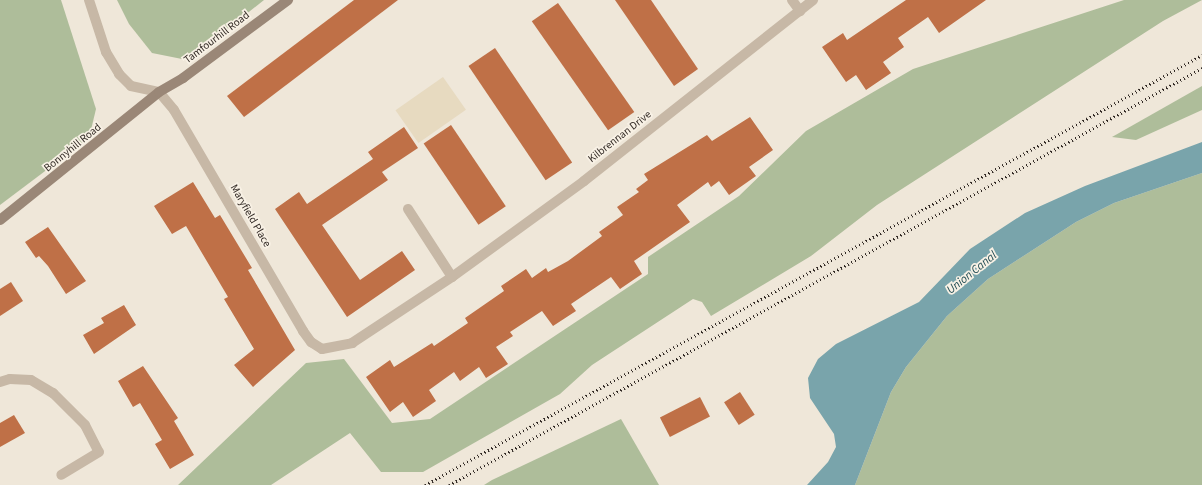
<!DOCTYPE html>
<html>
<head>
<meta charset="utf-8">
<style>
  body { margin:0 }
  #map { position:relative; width:1202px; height:485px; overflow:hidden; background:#efe7d9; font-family:"Source Sans 3",sans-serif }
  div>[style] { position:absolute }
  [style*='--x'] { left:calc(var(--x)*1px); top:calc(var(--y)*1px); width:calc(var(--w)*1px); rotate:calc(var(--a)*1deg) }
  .green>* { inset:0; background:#aebd9a }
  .plaza>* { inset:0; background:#e7dac0; transform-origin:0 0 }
  .water>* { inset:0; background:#79a4ab }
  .building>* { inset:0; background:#bf7047; transform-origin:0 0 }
  .minor>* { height:10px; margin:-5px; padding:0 5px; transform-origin:5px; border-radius:5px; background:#c7b8a6 }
  .secondary>* { height:10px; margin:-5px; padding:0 5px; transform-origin:5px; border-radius:5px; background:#9a8777 }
  .rail>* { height:3px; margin-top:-1.5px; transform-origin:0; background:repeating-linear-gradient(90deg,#332b26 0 1px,transparent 0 4px) }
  span { translate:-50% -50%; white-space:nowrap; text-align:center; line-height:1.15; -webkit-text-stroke:3.5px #f8f1e5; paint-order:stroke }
  .street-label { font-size:11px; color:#332b26 }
  .water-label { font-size:12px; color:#1e4a52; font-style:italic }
</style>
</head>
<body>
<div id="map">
  <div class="green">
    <div style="clip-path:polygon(0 0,61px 0,96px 109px,89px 138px,0 205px)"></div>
    <div style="clip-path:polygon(117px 0,264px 0,220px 35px,182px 59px,152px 53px,129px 24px)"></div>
    <div style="clip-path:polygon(1124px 0,1202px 0,1163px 21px,877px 205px,811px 256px,711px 316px,702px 302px,693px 299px,592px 365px,560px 394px,423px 472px,381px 472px,350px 433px,271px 485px,178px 485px,306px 363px,344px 359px,392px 423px,430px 419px,648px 274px,648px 257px,739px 196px,806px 131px,913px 69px)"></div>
    <div style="clip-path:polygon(1202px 86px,1202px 110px,1136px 140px,1112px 137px)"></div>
    <div style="clip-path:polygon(1202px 173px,1202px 485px,855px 485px,891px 392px,906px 367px,947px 316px,988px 279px,1076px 222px,1114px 203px)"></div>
    <div style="clip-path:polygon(621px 419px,659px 485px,484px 485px,492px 480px)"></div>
  </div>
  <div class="plaza">
    <div style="left:443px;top:77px;width:40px;height:58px;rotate:55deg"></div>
  </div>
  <div class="water">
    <div style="clip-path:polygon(1202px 142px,1202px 173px,1114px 203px,1076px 222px,988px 279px,947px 316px,906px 367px,891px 392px,855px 485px,807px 485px,828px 462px,836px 447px,834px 434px,810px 398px,808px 378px,818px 359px,836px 344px,919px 302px,970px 249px,1025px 213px,1085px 186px)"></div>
  </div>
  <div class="building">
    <div style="clip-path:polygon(354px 0,398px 0,244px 117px,227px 96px)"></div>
    <div style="clip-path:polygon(615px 0,651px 0,698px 69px,674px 86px)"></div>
    <div style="clip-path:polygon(906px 0,986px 0,939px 33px,928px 17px,898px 38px,904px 47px,883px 62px,891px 73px,866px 90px,856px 75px,846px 82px,822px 47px,843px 33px,847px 40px)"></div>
    <div style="left:558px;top:3px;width:133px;height:32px;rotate:55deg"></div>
    <div style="left:495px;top:48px;width:138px;height:32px;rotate:56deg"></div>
    <div style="clip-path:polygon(750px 117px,773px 150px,749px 167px,756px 176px,729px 195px,719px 181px,711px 187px,708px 182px,677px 205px,690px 222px,634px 261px,642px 274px,620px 289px,611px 277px,571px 304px,576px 311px,553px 326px,542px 311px,510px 332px,513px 336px,496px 347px,508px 364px,486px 378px,479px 367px,460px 381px,454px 372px,429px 390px,436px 401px,413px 417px,403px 402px,390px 412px,366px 377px,390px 360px,394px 367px,432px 343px,434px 346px,468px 323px,465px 318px,504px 291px,501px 286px,526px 269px,532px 278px,546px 268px,548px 272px,568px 261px,602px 236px,599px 232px,623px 215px,617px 207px,639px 192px,636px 189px,648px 180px,644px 174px,707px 135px,712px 141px)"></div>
    <div style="left:451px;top:125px;width:98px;height:33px;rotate:56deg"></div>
    <div style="clip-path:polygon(404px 127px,418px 148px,382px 172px,388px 180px,322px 225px,360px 280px,402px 251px,415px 270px,347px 317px,275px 209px,299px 192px,307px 204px,373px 159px,368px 152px)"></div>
    <div style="clip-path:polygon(193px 182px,215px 218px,220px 215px,252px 268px,248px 270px,295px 350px,253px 387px,234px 365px,254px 349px,224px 299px,228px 297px,186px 226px,172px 234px,154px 206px)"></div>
    <div style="clip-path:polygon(48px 227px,86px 281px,66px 294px,48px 266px,39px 256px,36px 258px,25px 242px)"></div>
    <div style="clip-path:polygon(11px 282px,23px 301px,0 316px,0 289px)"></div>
    <div style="clip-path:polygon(124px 305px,136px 325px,94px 354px,83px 335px,104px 323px,101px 318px)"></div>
    <div style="clip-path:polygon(143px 366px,178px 418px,174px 421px,194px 455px,170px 469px,155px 444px,162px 440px,149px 418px,140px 403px,133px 407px,118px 381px)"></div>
    <div style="left:740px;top:392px;width:27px;height:19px;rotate:57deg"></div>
    <div style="left:700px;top:397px;width:22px;height:45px;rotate:63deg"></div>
    <div style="clip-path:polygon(14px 415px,25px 433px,0 447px,0 423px)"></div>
  </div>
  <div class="minor">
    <div style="--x:89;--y:0;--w:55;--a:71.9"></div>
    <div style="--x:106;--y:52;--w:26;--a:59"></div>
    <div style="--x:119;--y:74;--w:17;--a:45"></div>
    <div style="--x:131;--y:86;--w:29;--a:12"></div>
    <div style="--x:159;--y:92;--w:23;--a:50"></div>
    <div style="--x:174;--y:110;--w:256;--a:59.7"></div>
    <div style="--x:303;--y:331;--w:14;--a:54"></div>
    <div style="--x:311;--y:342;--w:13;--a:32"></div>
    <div style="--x:322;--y:349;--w:31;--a:-11"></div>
    <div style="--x:352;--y:343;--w:120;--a:-33.4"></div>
    <div style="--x:452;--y:277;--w:163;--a:-36"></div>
    <div style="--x:584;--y:181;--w:292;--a:-38.3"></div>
    <div style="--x:792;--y:0;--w:14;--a:54"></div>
    <div style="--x:408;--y:209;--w:81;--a:57.1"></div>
    <div style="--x:0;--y:382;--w:10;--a:-17"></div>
    <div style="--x:10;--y:379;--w:21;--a:3"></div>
    <div style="--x:31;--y:380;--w:26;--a:31"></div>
    <div style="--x:53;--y:393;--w:45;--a:45"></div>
    <div style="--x:85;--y:425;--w:30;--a:63"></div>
    <div style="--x:99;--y:452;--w:44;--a:148.8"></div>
  </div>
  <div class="secondary">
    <div style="--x:0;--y:220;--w:204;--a:-38.8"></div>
    <div style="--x:159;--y:92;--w:28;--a:-30"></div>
    <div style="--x:183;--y:78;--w:131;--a:-36.6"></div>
  </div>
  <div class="rail">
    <div style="--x:425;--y:485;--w:888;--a:-28.96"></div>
    <div style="--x:449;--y:485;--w:861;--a:-28.98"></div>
  </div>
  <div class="street-label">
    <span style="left:217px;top:38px;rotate:-37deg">Tamfourhill Road</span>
    <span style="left:620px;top:137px;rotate:-38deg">Kilbrennan Drive</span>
    <span style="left:73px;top:148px;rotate:-39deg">Bonnyhill Road</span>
    <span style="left:250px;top:216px;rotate:60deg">Maryfield Place</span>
  </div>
  <div class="water-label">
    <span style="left:972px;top:273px;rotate:-39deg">Union Canal</span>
  </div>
</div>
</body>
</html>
